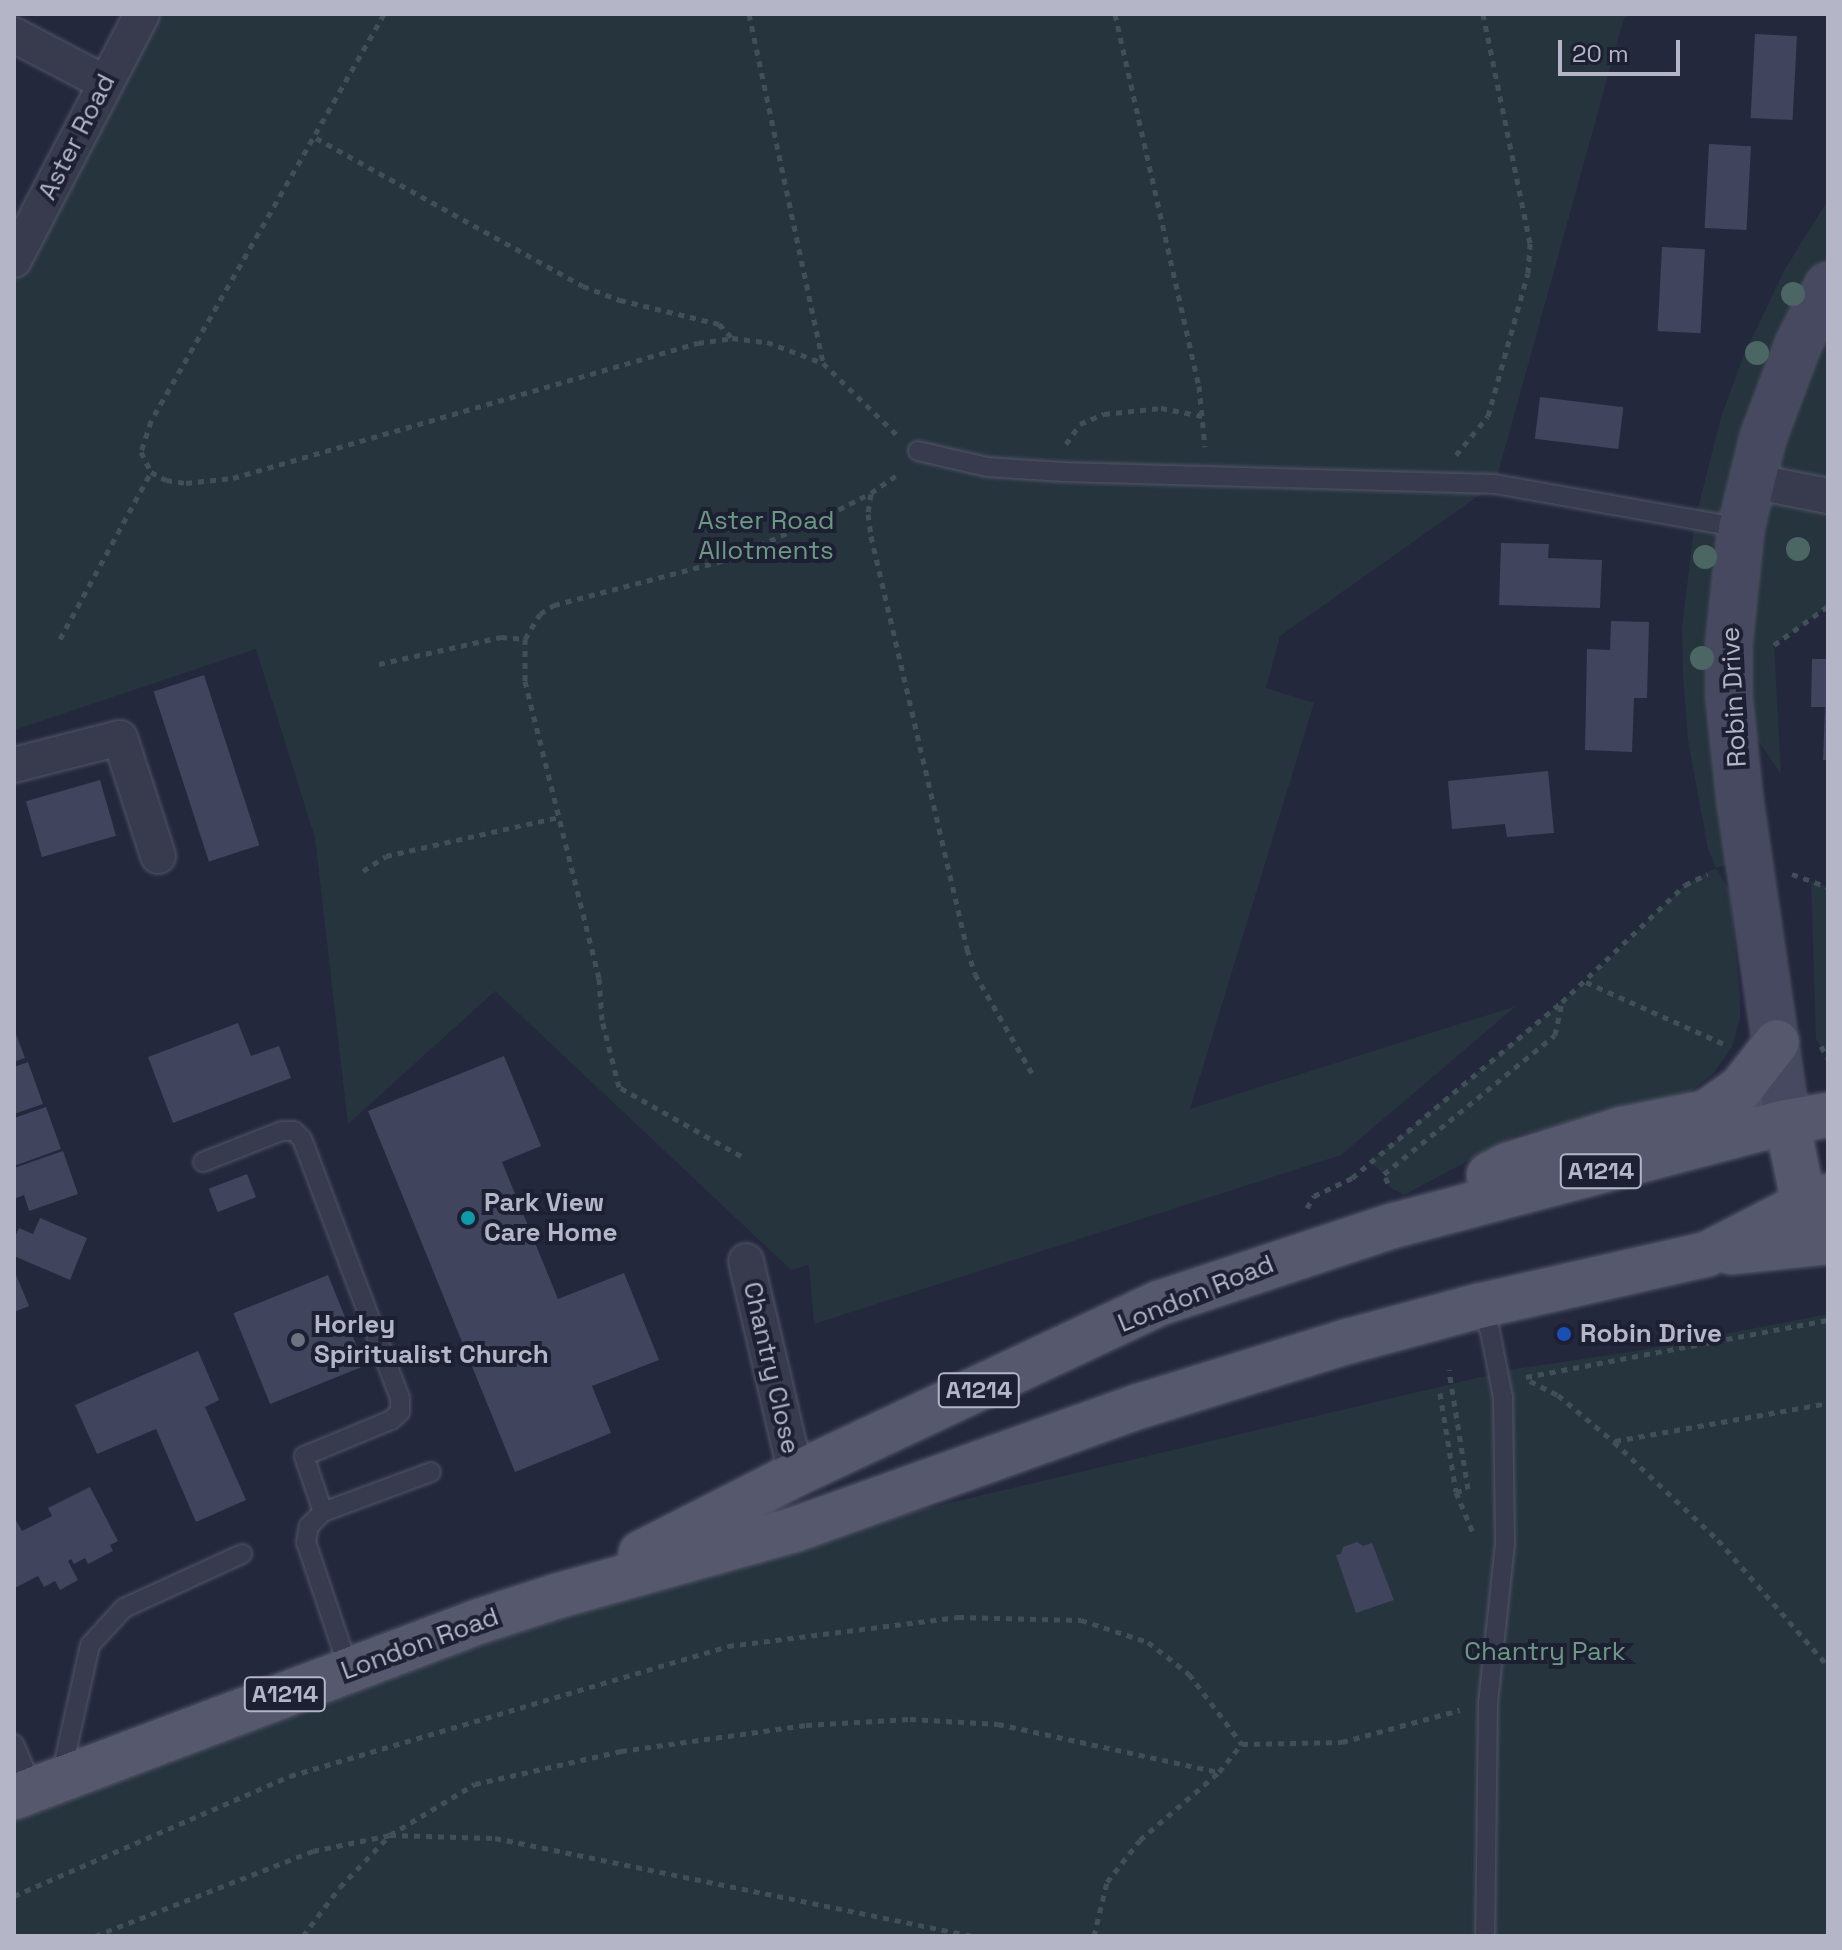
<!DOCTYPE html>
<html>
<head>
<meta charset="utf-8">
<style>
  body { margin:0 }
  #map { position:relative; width:1842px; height:1950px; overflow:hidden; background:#24283d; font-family:"Space Grotesk",sans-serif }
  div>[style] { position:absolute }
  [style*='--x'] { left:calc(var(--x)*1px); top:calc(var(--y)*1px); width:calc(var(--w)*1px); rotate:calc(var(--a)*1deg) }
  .green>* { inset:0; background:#26343e }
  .building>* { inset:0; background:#40445d; transform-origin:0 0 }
  .path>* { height:5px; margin-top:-2.5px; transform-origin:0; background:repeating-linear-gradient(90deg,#415058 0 6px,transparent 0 12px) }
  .roads { filter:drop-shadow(0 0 2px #535668) drop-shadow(0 0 2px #535668) }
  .lane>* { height:18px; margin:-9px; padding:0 9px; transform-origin:9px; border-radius:9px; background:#383b4d }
  .street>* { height:34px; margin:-17px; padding:0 17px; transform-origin:17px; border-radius:17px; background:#383b4d }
  .secondary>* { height:44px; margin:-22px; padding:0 22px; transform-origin:22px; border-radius:22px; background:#464960 }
  .primary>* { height:44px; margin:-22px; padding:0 22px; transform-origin:22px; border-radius:22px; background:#56596d }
  .trees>* { width:24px; height:24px; margin:-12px; border-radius:50%; background:#4c6664 }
  .dots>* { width:22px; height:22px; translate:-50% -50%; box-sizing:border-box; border:4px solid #1d2032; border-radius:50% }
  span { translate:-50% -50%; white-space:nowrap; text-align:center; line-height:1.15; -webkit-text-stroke:8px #1d2032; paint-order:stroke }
  .shield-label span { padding:2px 6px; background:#1d2032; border:2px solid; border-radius:6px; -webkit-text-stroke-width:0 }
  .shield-label { font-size:24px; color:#b4b6c8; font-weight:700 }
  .street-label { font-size:26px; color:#b4b6c8 }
  .park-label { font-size:26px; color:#6c9983 }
  .poi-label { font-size:26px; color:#b4b6c8; font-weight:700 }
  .left { translate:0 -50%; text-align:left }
  .frame { position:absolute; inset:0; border:16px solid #b4b6c8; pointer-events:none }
  .scale { position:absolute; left:1558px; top:40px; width:122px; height:36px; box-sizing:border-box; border:4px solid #b4b6c8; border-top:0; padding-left:10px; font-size:24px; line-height:28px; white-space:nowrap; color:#b4b6c8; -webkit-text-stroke:6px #1d2032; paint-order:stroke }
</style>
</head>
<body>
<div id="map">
  <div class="green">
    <div style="clip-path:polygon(142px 14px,1632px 14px,1624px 18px,1495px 484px,1280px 636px,1266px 688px,1314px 703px,1190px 1109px,1516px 1006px,1341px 1155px,814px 1324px,809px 1265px,791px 1270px,495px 991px,348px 1124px,315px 838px,256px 649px,14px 730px,14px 260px)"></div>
    <div style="clip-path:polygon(1828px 200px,1828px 606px,1774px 645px,1781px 774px,1730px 699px,1750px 858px,1716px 868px,1730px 891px,1740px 997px,1740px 1018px,1732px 1047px,1713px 1074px,1684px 1096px,1516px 1135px,1404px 1195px,1389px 1187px,1384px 1174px,1370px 1162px,1586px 982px,1685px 885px,1716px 868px,1708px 849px,1688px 740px,1683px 675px,1682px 627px,1695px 520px,1721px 417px,1743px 357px,1785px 269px)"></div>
    <div style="clip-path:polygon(1811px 881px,1828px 887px,1828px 1058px,1816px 1039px)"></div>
    <div style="clip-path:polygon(1828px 1314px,1828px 1936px,14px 1936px,14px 1797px,557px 1596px,1515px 1369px,1642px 1350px)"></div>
  </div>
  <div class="building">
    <div style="left:1755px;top:34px;width:42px;height:84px;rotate:3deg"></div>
    <div style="left:1709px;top:144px;width:42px;height:84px;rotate:3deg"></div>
    <div style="left:1662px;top:247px;width:43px;height:84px;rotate:3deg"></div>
    <div style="left:1540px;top:397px;width:84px;height:42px;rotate:7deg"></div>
    <div style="clip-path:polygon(1501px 543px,1549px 544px,1548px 558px,1602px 560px,1600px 608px,1499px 605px)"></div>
    <div style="clip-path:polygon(1611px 621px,1649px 622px,1647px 698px,1634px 698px,1632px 752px,1585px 750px,1587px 649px,1610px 650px)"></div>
    <div style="clip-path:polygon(1812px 659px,1828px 659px,1828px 760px,1823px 760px,1825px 707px,1811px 707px)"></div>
    <div style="left:204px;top:675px;width:179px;height:53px;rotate:72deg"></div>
    <div style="clip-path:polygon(1548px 771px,1554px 833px,1507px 837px,1505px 824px,1452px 829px,1448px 781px)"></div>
    <div style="left:100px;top:780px;width:58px;height:77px;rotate:74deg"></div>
    <div style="clip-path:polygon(238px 1023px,251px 1056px,279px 1046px,291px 1078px,173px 1123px,148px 1057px)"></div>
    <div style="clip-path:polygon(14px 1029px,25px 1058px,14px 1062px)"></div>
    <div style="clip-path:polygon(504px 1056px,541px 1146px,502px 1162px,558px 1299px,624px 1273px,659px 1360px,592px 1386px,611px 1433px,515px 1472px,368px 1111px)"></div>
    <div style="clip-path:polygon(28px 1062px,43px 1104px,14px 1114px,14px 1067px)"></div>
    <div style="clip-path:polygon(46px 1107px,61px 1149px,14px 1166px,14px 1118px)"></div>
    <div style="clip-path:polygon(63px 1151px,78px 1194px,29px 1211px,24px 1195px,14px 1199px,14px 1168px)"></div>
    <div style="left:247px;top:1174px;width:25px;height:41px;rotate:69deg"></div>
    <div style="clip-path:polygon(40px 1218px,87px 1238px,70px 1280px,14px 1256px,14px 1239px,19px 1228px,33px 1234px)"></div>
    <div style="clip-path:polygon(14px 1270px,29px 1306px,14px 1312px)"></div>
    <div style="left:328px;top:1275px;width:98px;height:102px;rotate:68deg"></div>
    <div style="clip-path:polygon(198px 1351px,219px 1400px,205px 1407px,246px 1500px,196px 1522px,156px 1429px,97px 1454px,75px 1405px)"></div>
    <div style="clip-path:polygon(90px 1487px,118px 1541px,110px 1545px,113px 1551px,88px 1564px,85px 1558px,74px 1564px,71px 1559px,68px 1561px,78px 1580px,60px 1590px,55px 1581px,44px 1587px,38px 1576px,15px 1588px,14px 1517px,22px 1531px,52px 1516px,48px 1508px)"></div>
    <div style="clip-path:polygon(1357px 1542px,1363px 1546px,1372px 1543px,1394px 1600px,1356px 1613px,1336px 1555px,1341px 1554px,1343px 1547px)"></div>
  </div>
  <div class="path">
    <div style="--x:384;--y:14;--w:469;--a:119.8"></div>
    <div style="--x:151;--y:421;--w:33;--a:108"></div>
    <div style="--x:141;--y:452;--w:22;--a:63"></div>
    <div style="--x:151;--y:472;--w:17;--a:28"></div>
    <div style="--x:166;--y:480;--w:20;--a:9"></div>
    <div style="--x:186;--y:483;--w:47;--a:-6.1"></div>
    <div style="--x:233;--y:478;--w:484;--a:-16.2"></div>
    <div style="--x:698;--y:343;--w:34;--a:-8"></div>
    <div style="--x:732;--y:338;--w:35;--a:7"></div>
    <div style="--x:767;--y:342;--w:60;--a:20.6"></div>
    <div style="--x:823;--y:363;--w:103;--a:44.2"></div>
    <div style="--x:749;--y:14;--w:356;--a:78"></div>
    <div style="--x:1115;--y:14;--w:381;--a:77.3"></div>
    <div style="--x:1199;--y:386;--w:61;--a:84.4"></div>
    <div style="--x:316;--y:138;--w:305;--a:29"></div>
    <div style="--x:583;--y:286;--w:40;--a:21"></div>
    <div style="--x:620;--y:300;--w:102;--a:13.6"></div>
    <div style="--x:719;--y:324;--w:19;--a:47"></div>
    <div style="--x:1066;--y:444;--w:24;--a:-55"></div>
    <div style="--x:1080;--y:424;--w:26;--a:-23"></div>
    <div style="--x:1104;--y:414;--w:57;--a:-6"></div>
    <div style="--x:1161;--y:408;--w:42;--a:11"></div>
    <div style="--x:1456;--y:455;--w:50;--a:-50.6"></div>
    <div style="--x:1488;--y:416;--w:148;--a:-74.4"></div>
    <div style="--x:1528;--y:273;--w:30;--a:-86"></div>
    <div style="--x:1530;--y:243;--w:234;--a:-101.6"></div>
    <div style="--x:871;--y:494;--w:20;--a:99"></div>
    <div style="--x:868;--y:514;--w:22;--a:82"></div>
    <div style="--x:871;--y:536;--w:424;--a:76.9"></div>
    <div style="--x:967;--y:949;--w:26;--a:72"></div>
    <div style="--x:975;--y:974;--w:114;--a:60.1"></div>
    <div style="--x:60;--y:639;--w:190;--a:-61.4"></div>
    <div style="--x:1774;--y:645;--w:67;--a:-35.8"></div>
    <div style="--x:379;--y:664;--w:125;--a:-12.5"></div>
    <div style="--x:501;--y:637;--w:24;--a:5"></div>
    <div style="--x:363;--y:871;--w:27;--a:-33"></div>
    <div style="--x:386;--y:856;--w:177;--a:-12.7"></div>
    <div style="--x:1792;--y:874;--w:38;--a:20"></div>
    <div style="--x:1586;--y:982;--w:151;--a:24.2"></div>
    <div style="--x:1821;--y:1046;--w:14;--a:60"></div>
    <div style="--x:741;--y:1156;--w:140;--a:-150.5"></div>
    <div style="--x:619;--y:1087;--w:69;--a:-104.2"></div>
    <div style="--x:602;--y:1020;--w:42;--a:-94.1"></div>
    <div style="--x:599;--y:978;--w:306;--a:-104"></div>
    <div style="--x:525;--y:681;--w:42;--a:-90"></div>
    <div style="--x:525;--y:639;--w:29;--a:-59"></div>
    <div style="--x:540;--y:614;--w:17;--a:-33"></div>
    <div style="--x:554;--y:605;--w:178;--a:-14.7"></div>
    <div style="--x:726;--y:560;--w:111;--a:-23.8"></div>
    <div style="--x:828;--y:515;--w:48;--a:-27.1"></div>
    <div style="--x:871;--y:493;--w:35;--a:-35"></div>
    <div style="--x:1388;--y:1183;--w:10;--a:-114"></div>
    <div style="--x:1384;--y:1174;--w:220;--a:-39.1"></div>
    <div style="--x:1555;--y:1035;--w:33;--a:-78"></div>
    <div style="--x:1307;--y:1208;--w:14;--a:-60"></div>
    <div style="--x:1314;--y:1196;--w:42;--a:-25.3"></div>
    <div style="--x:1352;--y:1178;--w:274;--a:-40"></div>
    <div style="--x:1562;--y:1002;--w:170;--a:-43.6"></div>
    <div style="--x:1685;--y:885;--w:25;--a:-26"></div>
    <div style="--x:1526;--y:1377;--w:307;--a:-10.7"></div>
    <div style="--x:1530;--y:1381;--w:31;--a:27"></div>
    <div style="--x:1558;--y:1395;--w:73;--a:40"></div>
    <div style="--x:1614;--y:1442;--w:143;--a:43.3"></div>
    <div style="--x:1718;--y:1540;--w:167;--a:48.9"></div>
    <div style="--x:1440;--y:1393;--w:100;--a:80.8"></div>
    <div style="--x:1456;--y:1492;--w:12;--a:-14"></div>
    <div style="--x:1468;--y:1489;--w:121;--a:-99.1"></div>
    <div style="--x:1615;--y:1441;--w:216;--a:-10.1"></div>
    <div style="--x:1456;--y:1492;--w:47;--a:67.3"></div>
    <div style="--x:14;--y:1896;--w:301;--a:-23.5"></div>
    <div style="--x:290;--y:1776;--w:457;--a:-16.5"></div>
    <div style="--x:728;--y:1646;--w:232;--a:-7.2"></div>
    <div style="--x:958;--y:1617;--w:123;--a:1.4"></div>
    <div style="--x:1081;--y:1620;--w:71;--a:18.2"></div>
    <div style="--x:1148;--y:1642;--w:52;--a:38"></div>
    <div style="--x:1189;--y:1674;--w:88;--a:52.9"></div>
    <div style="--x:1242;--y:1744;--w:100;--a:-1.1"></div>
    <div style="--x:1342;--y:1742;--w:122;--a:-15.2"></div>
    <div style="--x:95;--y:1936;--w:234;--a:-21.3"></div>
    <div style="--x:313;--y:1851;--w:79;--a:-11.7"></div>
    <div style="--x:390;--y:1835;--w:105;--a:1.6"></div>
    <div style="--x:495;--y:1838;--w:487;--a:11.6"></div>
    <div style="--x:303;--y:1936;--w:61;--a:-52.9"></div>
    <div style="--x:340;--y:1887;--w:72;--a:-46.1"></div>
    <div style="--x:390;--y:1835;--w:99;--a:-31"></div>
    <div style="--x:475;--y:1784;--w:150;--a:-12.7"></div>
    <div style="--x:621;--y:1751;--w:187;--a:-8"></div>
    <div style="--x:806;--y:1725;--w:104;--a:-3.3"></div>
    <div style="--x:910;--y:1719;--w:88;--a:3.3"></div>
    <div style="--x:998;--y:1724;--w:226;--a:12.3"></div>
    <div style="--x:1094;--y:1936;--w:56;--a:-76.5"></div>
    <div style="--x:1107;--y:1882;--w:53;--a:-51.8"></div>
    <div style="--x:1140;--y:1840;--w:104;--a:-40.7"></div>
    <div style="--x:1219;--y:1772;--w:36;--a:-51"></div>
  </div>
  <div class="roads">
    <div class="lane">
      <div style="--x:918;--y:451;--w:71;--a:13.1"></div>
      <div style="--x:987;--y:467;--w:76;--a:3.8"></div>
      <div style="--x:1063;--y:472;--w:432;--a:1.6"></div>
      <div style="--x:1495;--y:484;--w:250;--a:10.1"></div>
      <div style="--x:203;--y:1162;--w:85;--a:-21.4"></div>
      <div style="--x:282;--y:1131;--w:12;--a:0"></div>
      <div style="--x:294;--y:1131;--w:11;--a:45"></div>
      <div style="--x:302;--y:1139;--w:278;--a:69.3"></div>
      <div style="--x:400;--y:1399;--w:13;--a:90"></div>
      <div style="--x:400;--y:1412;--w:12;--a:138"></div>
      <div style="--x:391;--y:1420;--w:94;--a:157.5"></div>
      <div style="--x:304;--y:1456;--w:59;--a:71.3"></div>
      <div style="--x:323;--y:1512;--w:20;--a:135"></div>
      <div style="--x:309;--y:1526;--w:16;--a:101"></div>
      <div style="--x:306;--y:1542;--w:135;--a:71.4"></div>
      <div style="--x:1479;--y:1306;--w:27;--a:66"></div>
      <div style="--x:1490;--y:1331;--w:67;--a:78.9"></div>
      <div style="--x:1503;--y:1397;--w:147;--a:89.2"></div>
      <div style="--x:1505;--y:1544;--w:159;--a:96.1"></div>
      <div style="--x:1488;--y:1702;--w:234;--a:90.7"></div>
      <div style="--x:323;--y:1512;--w:115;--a:-20.3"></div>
      <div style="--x:14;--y:1744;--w:49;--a:67.1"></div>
      <div style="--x:61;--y:1776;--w:134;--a:-77.5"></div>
      <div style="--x:90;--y:1645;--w:50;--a:-47.4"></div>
      <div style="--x:124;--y:1608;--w:130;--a:-24.6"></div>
    </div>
    <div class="street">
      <div style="--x:14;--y:35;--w:103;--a:27.8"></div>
      <div style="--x:14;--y:260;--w:277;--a:-62.5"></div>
      <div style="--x:1752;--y:481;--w:77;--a:11.2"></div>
      <div style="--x:14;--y:765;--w:109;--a:-14.3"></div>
      <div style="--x:120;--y:738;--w:124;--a:72.1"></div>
      <div style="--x:746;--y:1261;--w:219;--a:76.8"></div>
    </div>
    <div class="secondary">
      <div style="--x:1787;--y:1122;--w:325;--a:-98.3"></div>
      <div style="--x:1740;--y:800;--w:104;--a:-96.1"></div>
      <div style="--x:1729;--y:697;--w:54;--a:-90"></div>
      <div style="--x:1729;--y:643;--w:116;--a:-84"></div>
      <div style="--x:1741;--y:528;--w:93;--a:-76.3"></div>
      <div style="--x:1763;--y:438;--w:99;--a:-69.4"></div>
      <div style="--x:1798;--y:345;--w:67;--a:-63.4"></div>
    </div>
    <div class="primary">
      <div style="--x:1787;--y:1122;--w:84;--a:78.3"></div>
      <div style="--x:1489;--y:1175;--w:21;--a:-28"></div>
      <div style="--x:1508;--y:1165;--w:121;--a:-17.4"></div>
      <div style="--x:1623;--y:1129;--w:86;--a:-11.4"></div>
      <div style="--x:1707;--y:1112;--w:42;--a:-35.2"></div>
      <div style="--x:1741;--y:1088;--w:58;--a:-52"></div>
      <div style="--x:1731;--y:1252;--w:98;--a:-5.9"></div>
      <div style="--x:641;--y:1553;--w:174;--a:-27"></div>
      <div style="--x:796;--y:1474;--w:402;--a:-25.2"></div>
      <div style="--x:1160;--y:1303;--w:244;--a:-18.4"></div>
      <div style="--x:1392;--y:1226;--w:408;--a:-14.8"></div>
      <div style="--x:1787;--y:1122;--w:42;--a:-9.7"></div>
      <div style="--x:14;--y:1797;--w:498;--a:-20.7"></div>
      <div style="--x:480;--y:1621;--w:81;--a:-18"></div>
      <div style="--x:557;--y:1596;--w:245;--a:-15.6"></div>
      <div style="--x:793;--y:1530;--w:368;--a:-19.7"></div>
      <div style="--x:1140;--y:1406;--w:219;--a:-17.3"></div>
      <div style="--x:1349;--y:1341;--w:135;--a:-15.1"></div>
      <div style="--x:1479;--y:1306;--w:234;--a:-12.8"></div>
      <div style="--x:1707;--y:1254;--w:109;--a:-27.3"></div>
      <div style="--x:1804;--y:1204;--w:25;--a:-18"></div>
    </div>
  </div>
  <div class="trees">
    <div style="left:1793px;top:294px"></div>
    <div style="left:1757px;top:353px"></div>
    <div style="left:1798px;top:549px"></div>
    <div style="left:1705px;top:557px"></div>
    <div style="left:1702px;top:658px"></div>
  </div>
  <div class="dots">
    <div style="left:468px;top:1218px;background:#0f9aa8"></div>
    <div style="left:1564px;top:1334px;background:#1a4fb4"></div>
    <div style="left:298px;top:1340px;background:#6b7280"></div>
  </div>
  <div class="shield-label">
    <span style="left:1601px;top:1171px">A1214</span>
    <span style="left:979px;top:1390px">A1214</span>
    <span style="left:285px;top:1694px">A1214</span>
  </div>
  <div class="street-label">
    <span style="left:77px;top:137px;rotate:-63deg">Aster Road</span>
    <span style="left:1734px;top:697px;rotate:-93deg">Robin Drive</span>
    <span style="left:1196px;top:1294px;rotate:-22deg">London Road</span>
    <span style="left:771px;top:1368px;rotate:77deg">Chantry Close</span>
    <span style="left:420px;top:1644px;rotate:-20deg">London Road</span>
  </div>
  <div class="park-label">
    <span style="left:766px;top:536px">Aster Road<br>Allotments</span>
    <span style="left:1545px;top:1652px">Chantry Park</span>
  </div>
  <div class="poi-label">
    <span class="left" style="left:484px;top:1218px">Park View<br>Care Home</span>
    <span class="left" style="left:314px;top:1340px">Horley<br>Spiritualist Church</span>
    <span class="left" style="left:1580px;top:1334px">Robin Drive</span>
  </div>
  <div class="frame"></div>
  <div class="scale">20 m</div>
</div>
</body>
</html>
